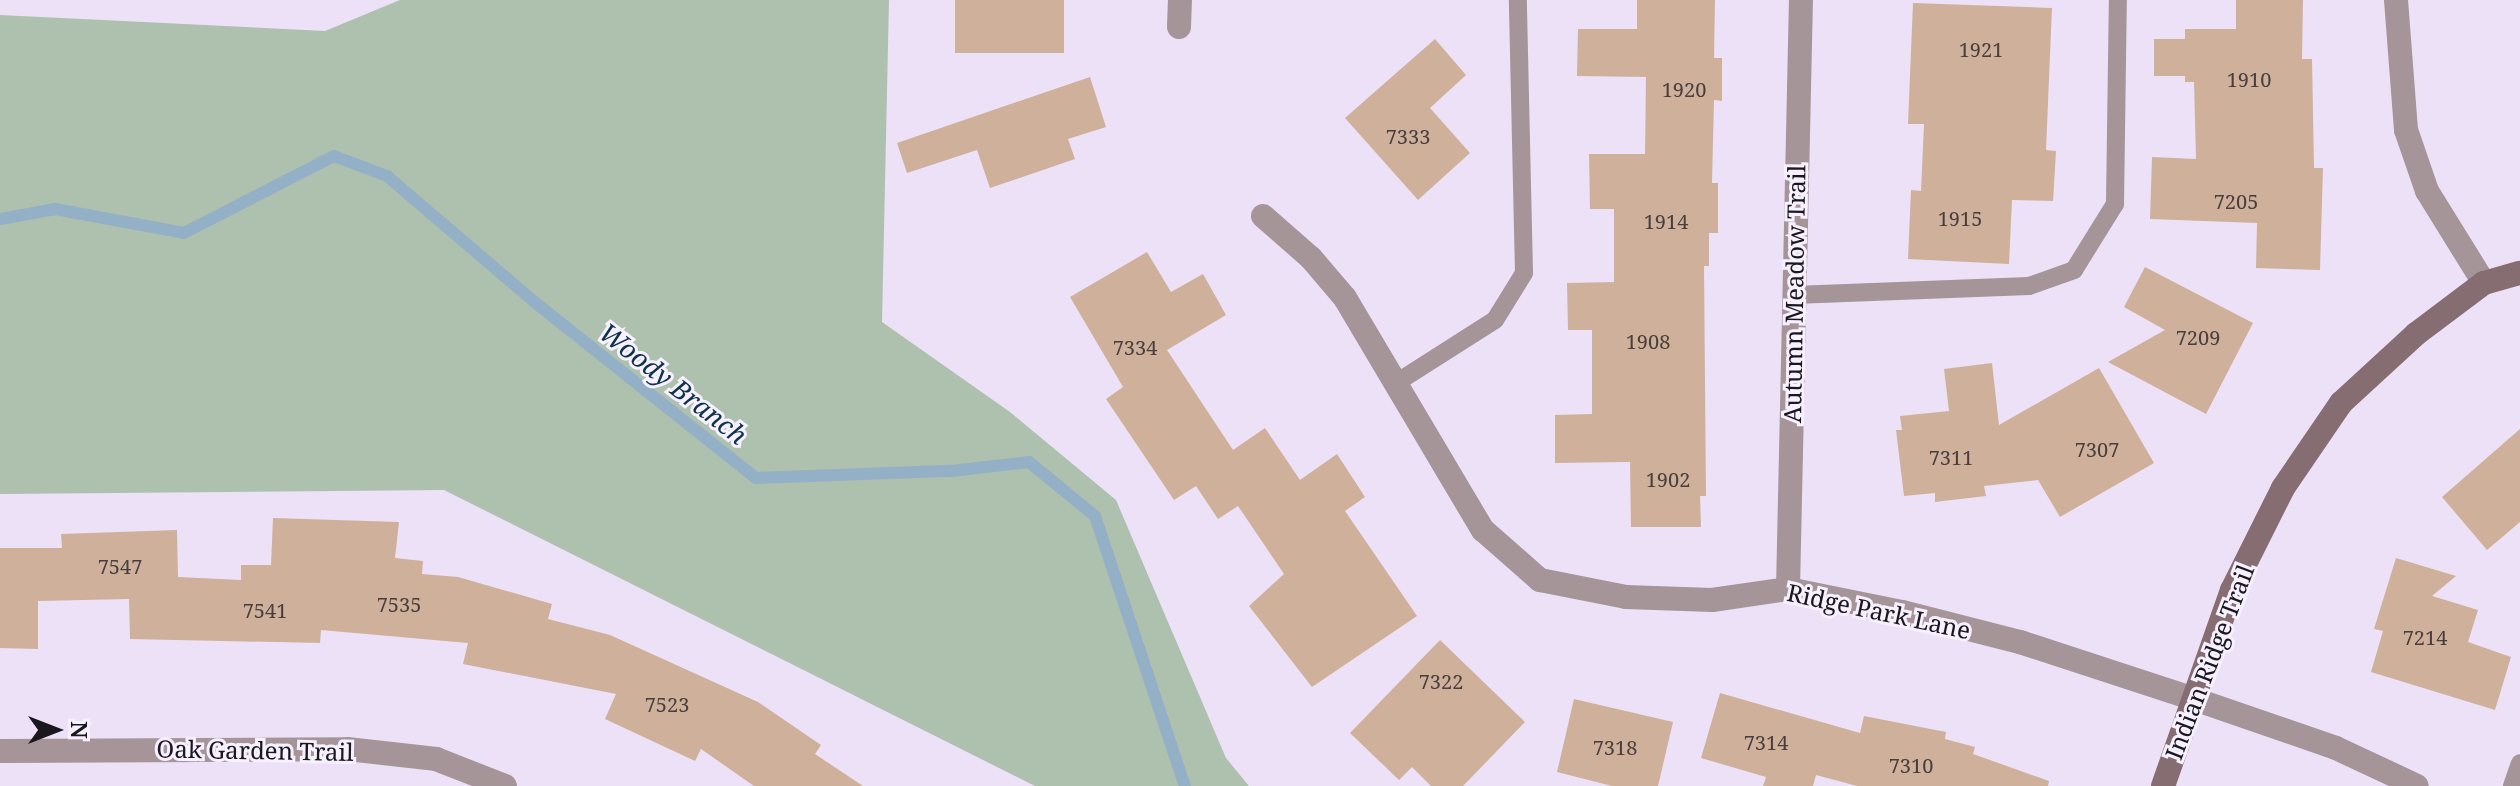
<!DOCTYPE html>
<html>
<head>
<meta charset="utf-8">
<style>
  body { margin:0 }
  #map { position:relative; width:2520px; height:786px; overflow:hidden; background:#ece1f7; font-family:"Noto Serif",serif }
  div>[style] { position:absolute }
  [style*='--x'] { left:calc(var(--x)*1px); top:calc(var(--y)*1px); width:calc(var(--w)*1px); rotate:calc(var(--a)*1deg) }
  .green>* { inset:0; background:#aec1ae }
  .stream>* { height:12px; margin:-6px; padding:0 6px; transform-origin:6px; border-radius:6px; background:#93b0c7 }
  .building>* { inset:0; background:#cfb19b; transform-origin:0 0 }
  .lane>* { height:18px; margin:-9px; padding:0 9px; transform-origin:9px; border-radius:9px; background:#a59498 }
  .street>* { height:24px; margin:-12px; padding:0 12px; transform-origin:12px; border-radius:12px; background:#a59498 }
  .secondary>* { height:24px; margin:-12px; padding:0 12px; transform-origin:12px; border-radius:12px; background:#856d72 }
  span { translate:-50% -50%; white-space:nowrap; text-align:center; line-height:1.15; -webkit-text-stroke:6px #f7f0fe; paint-order:stroke }
  .number-label { font-size:20px; color:#473e3d }
  .number-label span { -webkit-text-stroke-width:0 }
  .street-label { font-size:24px; color:#1a171e }
  .water-label { font-size:26px; color:#0d324b; font-style:italic }
  .north { position:absolute; left:16px; top:690px; width:80px; height:80px; -webkit-text-stroke:6px #f7f0fe; paint-order:stroke; rotate:90deg; font-size:22px; font-weight:700; line-height:32px; text-align:center; color:#1a171e }
  .north::after { content:''; display:block; margin:auto; width:28px; height:36px; background:#1a171e; clip-path:polygon(50% 0,100% 100%,50% 72%,0 100%) }
</style>
</head>
<body>
<div id="map">
  <div class="green">
    <div style="clip-path:polygon(400px 0,889px 0,882px 322px,1010px 412px,1116px 500px,1226px 758px,1249px 786px,1035px 786px,444px 490px,0 494px,0 15px,325px 31px)"></div>
  </div>
  <div class="stream">
    <div style="--x:0;--y:219;--w:56;--a:-10.3"></div>
    <div style="--x:55;--y:209;--w:131;--a:10.5"></div>
    <div style="--x:184;--y:233;--w:169;--a:-27.2"></div>
    <div style="--x:334;--y:156;--w:57;--a:20.7"></div>
    <div style="--x:387;--y:176;--w:191;--a:40.5"></div>
    <div style="--x:532;--y:300;--w:286;--a:38.5"></div>
    <div style="--x:756;--y:478;--w:195;--a:-2.1"></div>
    <div style="--x:951;--y:471;--w:79;--a:-6.6"></div>
    <div style="--x:1029;--y:462;--w:85;--a:39.3"></div>
    <div style="--x:1095;--y:516;--w:285;--a:71.6"></div>
  </div>
  <div class="building">
    <div style="left:955px;top:0;width:109px;height:53px"></div>
    <div style="clip-path:polygon(1637px 0,1715px 0,1714px 58px,1722px 58px,1722px 101px,1714px 100px,1712px 183px,1718px 183px,1718px 233px,1709px 233px,1709px 266px,1704px 266px,1706px 496px,1700px 496px,1701px 527px,1631px 527px,1630px 462px,1555px 463px,1555px 415px,1592px 414px,1592px 330px,1568px 330px,1567px 283px,1614px 282px,1614px 209px,1590px 209px,1589px 154px,1645px 154px,1646px 77px,1577px 76px,1578px 29px,1637px 29px)"></div>
    <div style="clip-path:polygon(2236px 0,2303px 0,2302px 59px,2312px 59px,2314px 168px,2323px 168px,2320px 270px,2256px 268px,2257px 223px,2150px 219px,2152px 157px,2196px 159px,2194px 82px,2185px 82px,2185px 76px,2154px 76px,2154px 39px,2185px 39px,2185px 29px,2236px 29px)"></div>
    <div style="clip-path:polygon(1913px 3px,2052px 8px,2046px 150px,2056px 151px,2053px 201px,2012px 200px,2009px 264px,1908px 259px,1911px 190px,1921px 191px,1924px 124px,1908px 124px)"></div>
    <div style="clip-path:polygon(1435px 39px,1466px 75px,1430px 108px,1470px 153px,1418px 200px,1345px 118px)"></div>
    <div style="clip-path:polygon(1090px 77px,1106px 127px,1068px 139px,1075px 159px,990px 188px,977px 150px,907px 173px,897px 143px)"></div>
    <div style="clip-path:polygon(1147px 252px,1171px 292px,1203px 274px,1226px 315px,1167px 350px,1233px 450px,1265px 428px,1300px 480px,1337px 454px,1365px 497px,1345px 511px,1417px 616px,1312px 687px,1249px 606px,1284px 574px,1238px 506px,1218px 519px,1196px 486px,1174px 500px,1106px 399px,1123px 387px,1070px 297px)"></div>
    <div style="clip-path:polygon(2145px 267px,2253px 323px,2206px 414px,2108px 362px,2165px 330px,2124px 307px)"></div>
    <div style="clip-path:polygon(1992px 363px,1999px 425px,2099px 368px,2154px 463px,2060px 517px,2038px 480px,1984px 486px,1986px 496px,1935px 502px,1935px 493px,1904px 496px,1896px 430px,1902px 430px,1900px 416px,1949px 411px,1944px 369px)"></div>
    <div style="clip-path:polygon(2520px 429px,2520px 522px,2487px 550px,2442px 497px)"></div>
    <div style="clip-path:polygon(273px 518px,399px 522px,395px 558px,423px 561px,422px 574px,458px 577px,552px 604px,548px 619px,610px 635px,758px 702px,821px 745px,815px 754px,863px 786px,754px 786px,701px 749px,695px 761px,605px 719px,616px 694px,463px 664px,468px 643px,321px 630px,320px 643px,130px 639px,129px 599px,38px 601px,38px 649px,0 648px,0 548px,62px 548px,61px 534px,177px 530px,178px 577px,241px 580px,241px 565px,271px 565px)"></div>
    <div style="clip-path:polygon(2396px 558px,2456px 576px,2432px 596px,2478px 610px,2468px 642px,2511px 657px,2495px 710px,2371px 672px,2383px 631px,2374px 629px)"></div>
    <div style="clip-path:polygon(1440px 640px,1525px 722px,1463px 786px,1431px 786px,1412px 767px,1399px 780px,1350px 733px)"></div>
    <div style="clip-path:polygon(1720px 693px,1860px 733px,1864px 716px,1946px 732px,1945px 739px,1975px 747px,1973px 754px,2049px 781px,2048px 786px,1857px 786px,1816px 775px,1813px 786px,1763px 786px,1766px 777px,1701px 758px)"></div>
    <div style="clip-path:polygon(1574px 699px,1673px 722px,1658px 786px,1612px 786px,1557px 772px)"></div>
  </div>
  <div class="lane">
    <div style="--x:1794;--y:295;--w:235;--a:-2.2"></div>
    <div style="--x:2029;--y:286;--w:48;--a:-19.6"></div>
    <div style="--x:2074;--y:270;--w:78;--a:-58.2"></div>
    <div style="--x:2115;--y:204;--w:204;--a:-89.2"></div>
    <div style="--x:1396;--y:383;--w:117;--a:-32.5"></div>
    <div style="--x:1495;--y:320;--w:55;--a:-58.3"></div>
    <div style="--x:1524;--y:273;--w:273;--a:-91.3"></div>
    <div style="--x:2512;--y:786;--w:24;--a:-71"></div>
  </div>
  <div class="street">
    <div style="--x:2396;--y:0;--w:130;--a:85.6"></div>
    <div style="--x:2406;--y:130;--w:65;--a:71"></div>
    <div style="--x:2427;--y:191;--w:108;--a:58.2"></div>
    <div style="--x:1179;--y:27;--w:27;--a:-88"></div>
    <div style="--x:1263;--y:216;--w:64;--a:41.2"></div>
    <div style="--x:1311;--y:258;--w:52;--a:49.6"></div>
    <div style="--x:1345;--y:298;--w:270;--a:59.3"></div>
    <div style="--x:1483;--y:530;--w:76;--a:41.3"></div>
    <div style="--x:1540;--y:580;--w:88;--a:11.2"></div>
    <div style="--x:1626;--y:597;--w:86;--a:2"></div>
    <div style="--x:1712;--y:600;--w:77;--a:-8.2"></div>
    <div style="--x:1788;--y:589;--w:116;--a:11.4"></div>
    <div style="--x:1902;--y:612;--w:122;--a:14.3"></div>
    <div style="--x:2020;--y:642;--w:183;--a:18.1"></div>
    <div style="--x:2194;--y:699;--w:150;--a:19"></div>
    <div style="--x:2336;--y:748;--w:89;--a:25.1"></div>
    <div style="--x:1788;--y:589;--w:589;--a:-88.74"></div>
    <div style="--x:0;--y:751;--w:347;--a:-0.3"></div>
    <div style="--x:347;--y:749;--w:90;--a:6.4"></div>
    <div style="--x:436;--y:759;--w:74;--a:21.4"></div>
  </div>
  <div class="secondary">
    <div style="--x:2163;--y:786;--w:208;--a:-70.6"></div>
    <div style="--x:2232;--y:590;--w:114;--a:-63.4"></div>
    <div style="--x:2283;--y:488;--w:103;--a:-55.7"></div>
    <div style="--x:2341;--y:403;--w:102;--a:-42.6"></div>
    <div style="--x:2416;--y:334;--w:85;--a:-36.9"></div>
    <div style="--x:2484;--y:283;--w:37;--a:-16"></div>
  </div>
  <div class="number-label">
    <span style="left:1981px;top:49px">1921</span>
    <span style="left:2249px;top:79px">1910</span>
    <span style="left:1684px;top:89px">1920</span>
    <span style="left:1408px;top:136px">7333</span>
    <span style="left:2236px;top:201px">7205</span>
    <span style="left:1960px;top:218px">1915</span>
    <span style="left:1666px;top:221px">1914</span>
    <span style="left:2198px;top:337px">7209</span>
    <span style="left:1648px;top:341px">1908</span>
    <span style="left:1135px;top:347px">7334</span>
    <span style="left:2097px;top:449px">7307</span>
    <span style="left:1951px;top:457px">7311</span>
    <span style="left:1668px;top:479px">1902</span>
    <span style="left:120px;top:566px">7547</span>
    <span style="left:399px;top:604px">7535</span>
    <span style="left:265px;top:610px">7541</span>
    <span style="left:2425px;top:637px">7214</span>
    <span style="left:1441px;top:681px">7322</span>
    <span style="left:667px;top:704px">7523</span>
    <span style="left:1766px;top:742px">7314</span>
    <span style="left:1615px;top:747px">7318</span>
    <span style="left:1911px;top:765px">7310</span>
  </div>
  <div class="street-label">
    <span style="left:1794px;top:294px;rotate:-89deg">Autumn Meadow Trail</span>
    <span style="left:1879px;top:611px;rotate:12deg">Ridge Park Lane</span>
    <span style="left:2209px;top:662px;rotate:-69deg">Indian Ridge Trail</span>
    <span style="left:255px;top:750px;rotate:1deg">Oak Garden Trail</span>
  </div>
  <div class="water-label">
    <span style="left:673px;top:384px;rotate:38deg">Woody Branch</span>
  </div>
  <div class="north">N</div>
</div>
</body>
</html>
